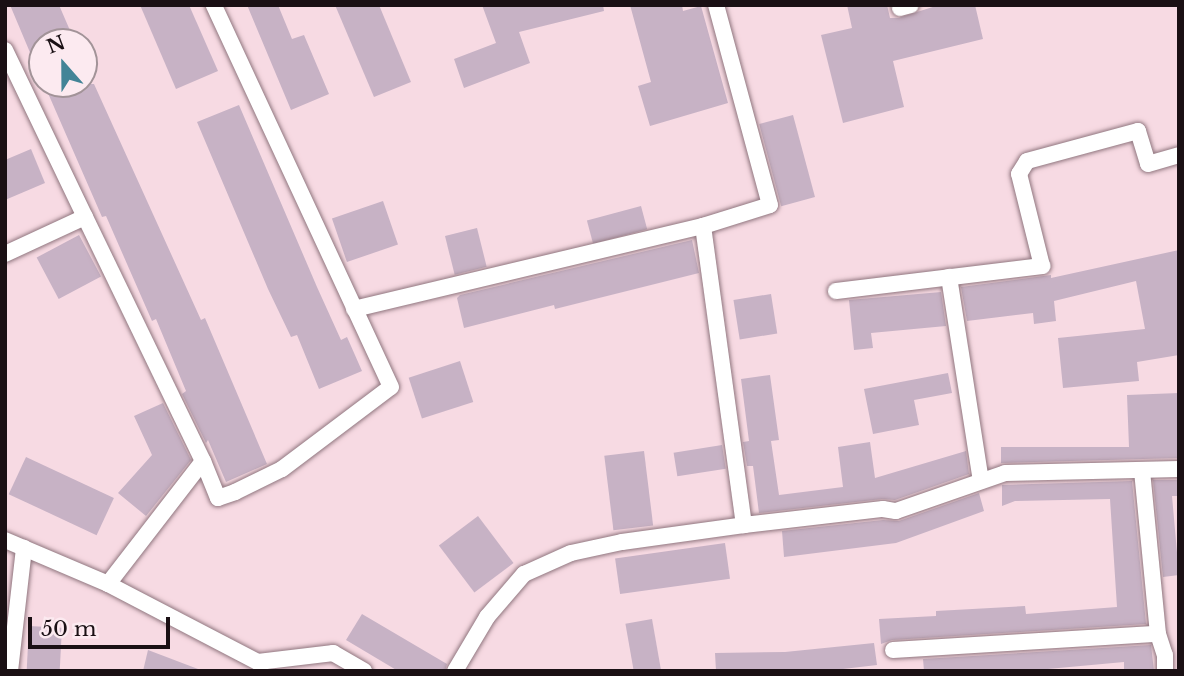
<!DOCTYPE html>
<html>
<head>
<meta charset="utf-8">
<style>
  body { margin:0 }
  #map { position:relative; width:1184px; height:676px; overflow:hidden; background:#f7dae3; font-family:"Libre Baskerville",serif }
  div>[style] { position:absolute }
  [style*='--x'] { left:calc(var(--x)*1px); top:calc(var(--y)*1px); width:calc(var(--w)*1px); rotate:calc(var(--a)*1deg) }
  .building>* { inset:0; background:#c7b2c5; transform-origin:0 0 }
  .roads { filter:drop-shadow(0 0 2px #90767f) drop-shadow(0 0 2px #90767f) }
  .street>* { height:16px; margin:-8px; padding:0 8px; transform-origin:8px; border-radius:8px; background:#fff }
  span { translate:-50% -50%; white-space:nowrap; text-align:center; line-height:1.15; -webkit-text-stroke:5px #fceaf0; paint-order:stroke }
  .frame { position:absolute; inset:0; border:7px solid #1a1014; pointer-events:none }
  .north { position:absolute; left:28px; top:28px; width:70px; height:70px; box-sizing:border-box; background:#fceaf0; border:2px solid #a29398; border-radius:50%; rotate:339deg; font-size:19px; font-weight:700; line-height:28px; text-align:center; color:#1a1014 }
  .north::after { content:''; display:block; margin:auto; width:24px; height:32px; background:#438497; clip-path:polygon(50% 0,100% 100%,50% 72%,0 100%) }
  .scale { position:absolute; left:28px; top:617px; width:142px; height:32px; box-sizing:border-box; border:4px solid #1a1014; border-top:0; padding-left:9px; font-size:21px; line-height:24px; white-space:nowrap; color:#1a1014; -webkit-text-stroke:5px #fceaf0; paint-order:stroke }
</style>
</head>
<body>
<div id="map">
  <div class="building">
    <div style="clip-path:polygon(10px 5px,59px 5px,75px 42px,42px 42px,42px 81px)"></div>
    <div style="clip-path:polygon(140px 5px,189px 5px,218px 71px,176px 89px)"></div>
    <div style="clip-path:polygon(247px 5px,278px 5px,292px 39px,304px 35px,329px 94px,291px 110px)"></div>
    <div style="clip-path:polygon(335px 5px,379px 5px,411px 82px,374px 97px)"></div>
    <div style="clip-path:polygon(482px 5px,603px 5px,604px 11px,519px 32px,530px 63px,464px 88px,454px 59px,496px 43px)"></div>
    <div style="clip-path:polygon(630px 5px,682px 5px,683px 11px,701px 6px,728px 103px,650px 126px,638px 86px,651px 82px)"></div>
    <div style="clip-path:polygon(847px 5px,887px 5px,890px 18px,898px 18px,939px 5px,975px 5px,983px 39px,893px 61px,904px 107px,843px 123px,821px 35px,852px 28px)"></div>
    <div style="clip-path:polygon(44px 84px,94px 84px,201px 320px,205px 318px,267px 464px,226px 482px,208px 440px,206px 443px,182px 394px,186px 391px,156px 319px,152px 321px,106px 216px,102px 217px)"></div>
    <div style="clip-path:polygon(239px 105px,317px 287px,341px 340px,347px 337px,362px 371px,319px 389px,297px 335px,291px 337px,268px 289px,197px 122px)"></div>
    <div style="left:793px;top:115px;width:85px;height:35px;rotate:75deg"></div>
    <div style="clip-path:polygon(31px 149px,45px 183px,5px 200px,5px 160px)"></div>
    <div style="left:383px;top:201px;width:46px;height:54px;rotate:71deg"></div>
    <div style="left:641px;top:206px;width:24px;height:56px;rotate:75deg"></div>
    <div style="left:477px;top:228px;width:40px;height:33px;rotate:76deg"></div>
    <div style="left:79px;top:235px;width:47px;height:48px;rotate:62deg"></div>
    <div style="clip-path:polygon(692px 240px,699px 273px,555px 309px,554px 305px,464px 328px,457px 298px,460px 295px)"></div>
    <div style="clip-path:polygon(1179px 250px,1179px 355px,1137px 362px,1139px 381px,1063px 388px,1058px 338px,1145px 329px,1136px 281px,1054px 301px,1056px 321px,1034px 324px,1033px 313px,967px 321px,961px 287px,1051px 275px,1051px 278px)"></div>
    <div style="clip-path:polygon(941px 292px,946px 326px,871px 333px,873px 348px,854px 350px,849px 300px)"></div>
    <div style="left:771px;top:294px;width:40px;height:38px;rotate:81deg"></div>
    <div style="left:460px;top:361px;width:43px;height:54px;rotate:72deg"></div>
    <div style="clip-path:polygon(948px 373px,952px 393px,914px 400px,919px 425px,873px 434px,864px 389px)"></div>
    <div style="clip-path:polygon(770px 375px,779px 440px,771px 441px,779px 495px,843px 487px,838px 447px,870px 442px,875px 478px,966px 451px,969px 474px,895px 500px,882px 499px,759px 513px,753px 466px,747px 466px,743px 442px,749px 441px,741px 379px)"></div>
    <div style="clip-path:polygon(1179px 393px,1179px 458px,1001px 463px,1001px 447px,1129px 447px,1127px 395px)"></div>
    <div style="clip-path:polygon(163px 403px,191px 460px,146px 516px,118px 493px,152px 455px,134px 416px)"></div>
    <div style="left:722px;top:445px;width:24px;height:49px;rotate:81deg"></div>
    <div style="left:644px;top:451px;width:75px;height:40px;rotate:83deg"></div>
    <div style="left:26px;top:457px;width:97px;height:41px;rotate:25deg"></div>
    <div style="clip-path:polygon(1153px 480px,1179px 480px,1179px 496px,1172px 496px,1179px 575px,1163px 577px)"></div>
    <div style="clip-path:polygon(1132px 481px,1146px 624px,892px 640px,881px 644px,879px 619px,936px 616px,936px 611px,1025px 606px,1026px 614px,1117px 607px,1110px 499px,1015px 501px,1002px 506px,1002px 485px)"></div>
    <div style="clip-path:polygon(979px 493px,984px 511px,896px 543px,784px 557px,782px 531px,883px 520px,899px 521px)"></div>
    <div style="left:478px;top:516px;width:59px;height:49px;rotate:53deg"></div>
    <div style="left:725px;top:543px;width:36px;height:111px;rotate:82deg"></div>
    <div style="clip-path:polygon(362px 614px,447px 664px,445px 671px,398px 671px,346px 640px)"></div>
    <div style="left:652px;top:619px;width:53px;height:27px;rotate:80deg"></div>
    <div style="left:29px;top:626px;width:33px;height:45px;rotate:3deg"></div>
    <div style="clip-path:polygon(874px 643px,877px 665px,826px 671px,716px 671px,715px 653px,785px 652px)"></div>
    <div style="clip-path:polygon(1151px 645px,1154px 671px,1124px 671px,1124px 662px,1026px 671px,924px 671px,923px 659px)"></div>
    <div style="clip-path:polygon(148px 650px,198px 669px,198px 671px,143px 671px)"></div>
  </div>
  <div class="roads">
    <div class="street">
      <div style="--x:900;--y:8;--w:11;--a:-15"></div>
      <div style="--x:5;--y:50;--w:185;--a:64.4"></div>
      <div style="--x:703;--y:226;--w:302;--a:82.2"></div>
      <div style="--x:744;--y:525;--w:140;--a:-6.6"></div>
      <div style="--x:883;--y:509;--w:13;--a:9"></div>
      <div style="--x:896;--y:511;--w:115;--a:-19.2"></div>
      <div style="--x:1005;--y:473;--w:174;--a:-1.3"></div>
      <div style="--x:5;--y:254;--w:88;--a:-24.8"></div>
      <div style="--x:85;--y:217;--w:271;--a:64.2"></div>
      <div style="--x:949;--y:277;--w:206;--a:81.1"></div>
      <div style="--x:836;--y:291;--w:208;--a:-6.9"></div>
      <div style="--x:1042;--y:266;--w:95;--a:-104"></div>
      <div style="--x:1019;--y:174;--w:15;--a:-58"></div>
      <div style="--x:1027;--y:161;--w:115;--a:-15.1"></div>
      <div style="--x:1138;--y:131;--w:34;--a:73"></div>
      <div style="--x:1148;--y:164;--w:32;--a:-16"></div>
      <div style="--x:354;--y:309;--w:359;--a:-13.4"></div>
      <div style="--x:703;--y:226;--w:70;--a:-17.4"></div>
      <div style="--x:770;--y:205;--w:207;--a:-105.1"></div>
      <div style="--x:5;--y:540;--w:112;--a:23.1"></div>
      <div style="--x:108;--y:584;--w:169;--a:27.5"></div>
      <div style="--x:258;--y:662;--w:76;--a:-6.8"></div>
      <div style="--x:333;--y:653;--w:36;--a:30"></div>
      <div style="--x:108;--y:584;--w:155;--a:-52.3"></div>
      <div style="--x:203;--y:461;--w:40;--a:68"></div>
      <div style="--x:218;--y:498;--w:18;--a:-19"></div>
      <div style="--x:235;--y:492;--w:52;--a:-26.1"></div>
      <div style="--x:282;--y:469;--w:136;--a:-37"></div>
      <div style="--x:391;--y:387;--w:421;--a:-114.9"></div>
      <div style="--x:1158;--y:634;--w:22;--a:72"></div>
      <div style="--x:1165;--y:655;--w:16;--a:90"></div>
      <div style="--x:893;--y:650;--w:265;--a:-3.5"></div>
      <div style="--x:1158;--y:634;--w:164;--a:-95.6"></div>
      <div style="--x:10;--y:671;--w:124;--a:-83.5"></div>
      <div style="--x:455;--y:671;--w:63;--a:-59.3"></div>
      <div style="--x:487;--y:617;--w:57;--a:-49.3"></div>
      <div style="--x:524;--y:574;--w:51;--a:-24.1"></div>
      <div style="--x:571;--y:553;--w:52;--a:-12.2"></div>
      <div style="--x:622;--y:542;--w:123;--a:-7.9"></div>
    </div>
  </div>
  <div class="frame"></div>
  <div class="north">N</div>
  <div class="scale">50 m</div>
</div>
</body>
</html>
